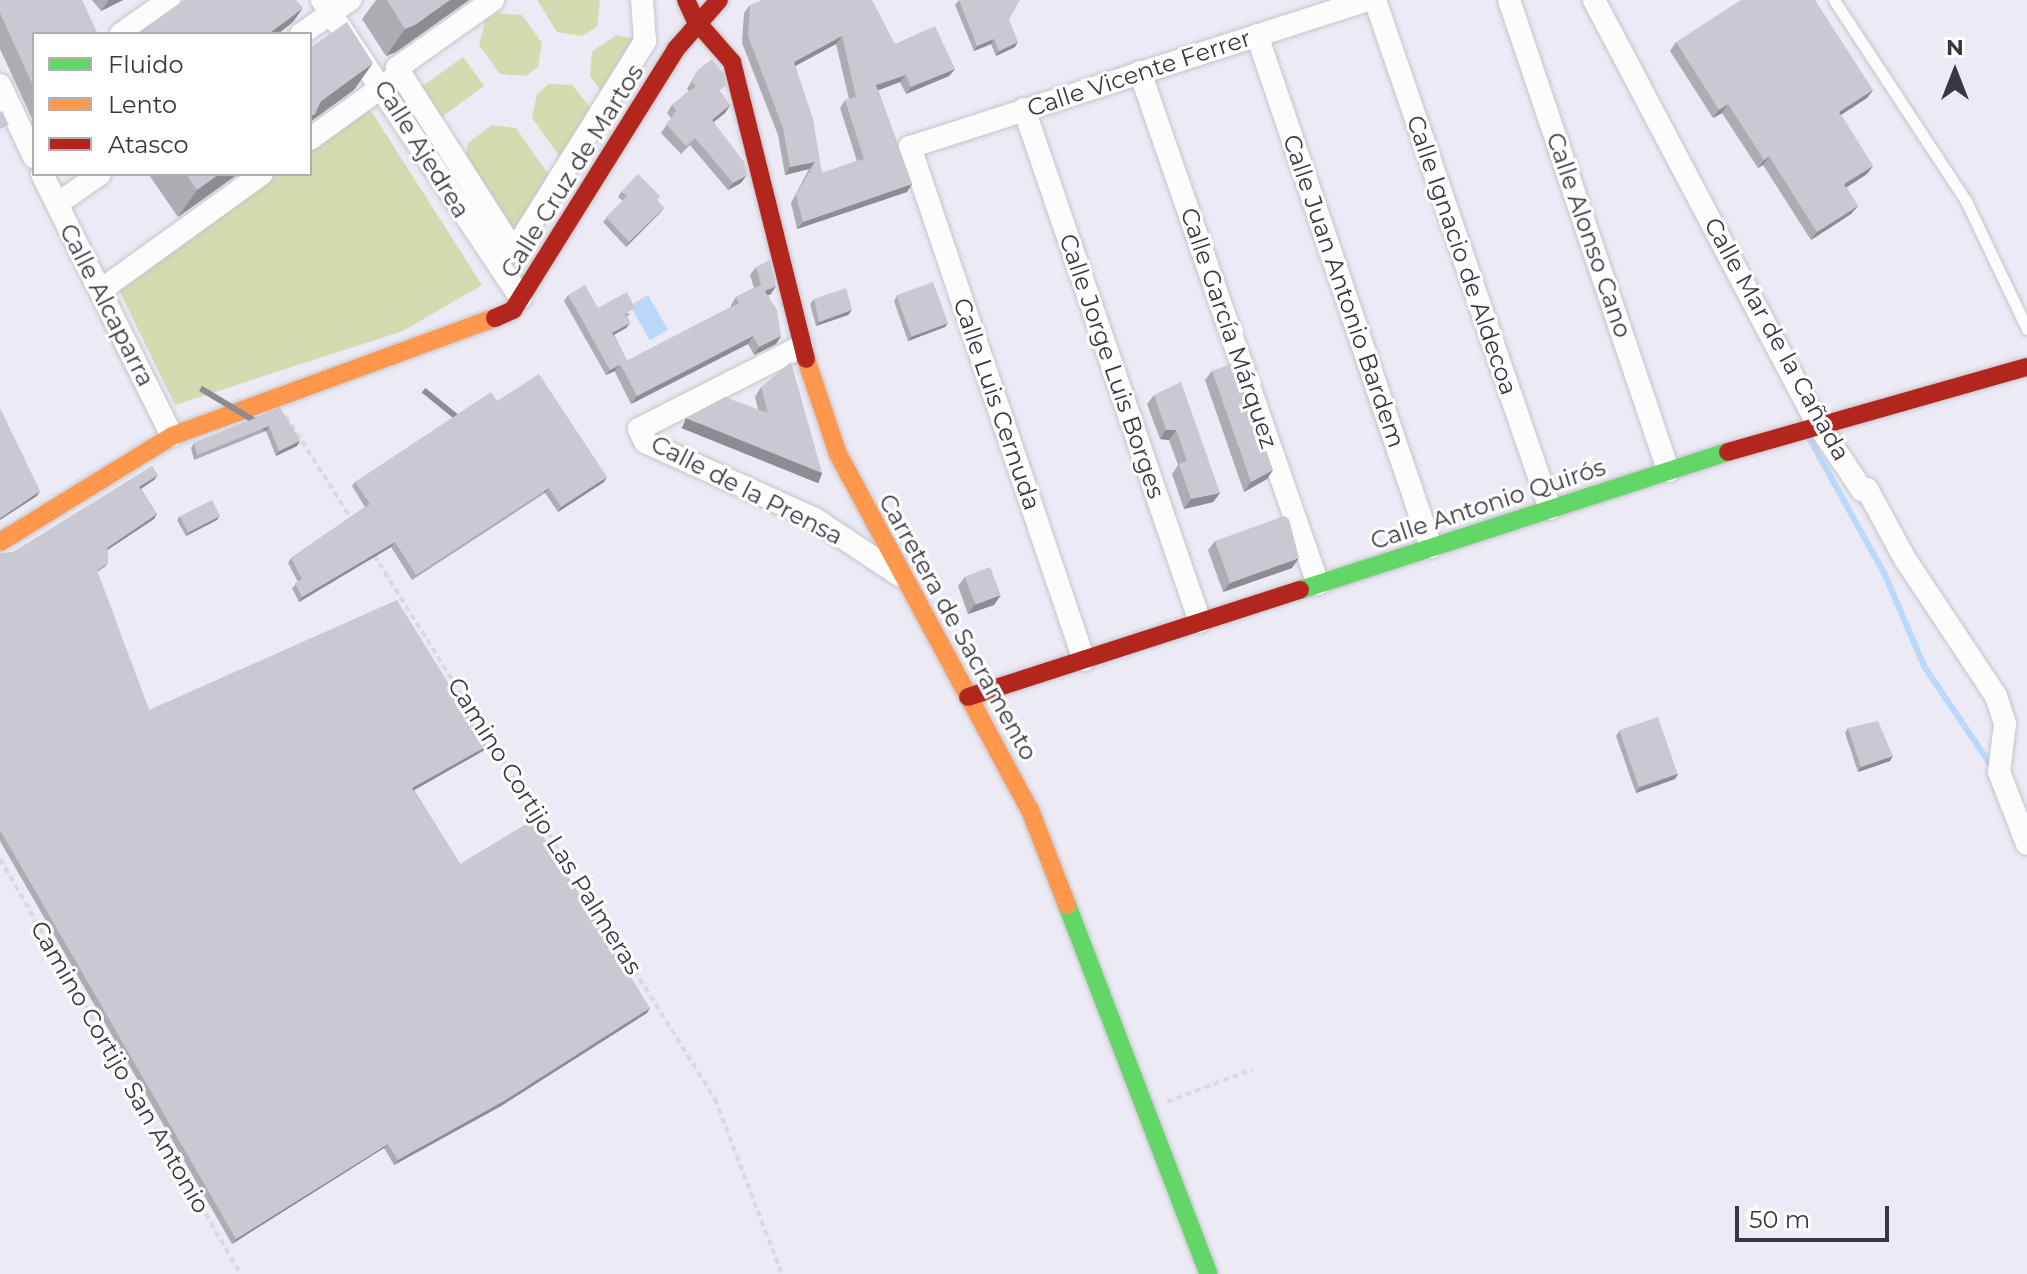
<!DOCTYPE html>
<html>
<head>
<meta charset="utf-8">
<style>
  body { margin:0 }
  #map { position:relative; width:2027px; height:1274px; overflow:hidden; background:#eceaf4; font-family:Montserrat,sans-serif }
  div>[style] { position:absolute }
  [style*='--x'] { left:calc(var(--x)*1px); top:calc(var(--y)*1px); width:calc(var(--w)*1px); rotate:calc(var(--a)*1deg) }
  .green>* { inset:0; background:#d3dcb0; transform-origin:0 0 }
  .water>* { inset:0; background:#bad8fa; transform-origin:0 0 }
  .stream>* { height:6px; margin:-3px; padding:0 3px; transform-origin:3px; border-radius:3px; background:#bad8fa }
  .path>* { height:4px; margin-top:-2px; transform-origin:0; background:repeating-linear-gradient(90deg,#dadadd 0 6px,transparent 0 10px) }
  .roads { filter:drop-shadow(0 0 2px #c5c4cb) drop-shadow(0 0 2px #c5c4cb) }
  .lane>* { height:11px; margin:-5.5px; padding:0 5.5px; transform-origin:5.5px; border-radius:5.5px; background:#fcfcfd }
  .street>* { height:22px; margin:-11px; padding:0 11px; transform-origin:11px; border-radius:11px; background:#fcfcfd }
  .fast>* { height:18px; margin:-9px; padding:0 9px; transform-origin:9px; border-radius:9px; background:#63d668 }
  .slow>* { height:18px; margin:-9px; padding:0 9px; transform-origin:9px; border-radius:9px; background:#ff974d }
  .jam>* { height:18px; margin:-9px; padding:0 9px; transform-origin:9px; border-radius:9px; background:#b3261e }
  .wall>* { inset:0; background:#aeacb3 }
  .shaded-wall>* { inset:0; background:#8d8c92; transform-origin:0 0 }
  .building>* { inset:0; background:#cac8d0; transform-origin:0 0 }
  span { translate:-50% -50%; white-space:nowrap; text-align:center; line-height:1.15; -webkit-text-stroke:6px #fff; paint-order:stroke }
  .street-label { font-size:24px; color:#39373f }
  .legend { position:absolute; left:32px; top:32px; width:280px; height:144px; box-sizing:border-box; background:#fff; border:2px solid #b0afb2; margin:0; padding:10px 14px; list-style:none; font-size:24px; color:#39373f }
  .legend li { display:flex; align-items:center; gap:16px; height:40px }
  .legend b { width:40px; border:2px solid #b0afb2 }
  .north { position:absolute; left:1915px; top:32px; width:80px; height:80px; -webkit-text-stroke:6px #fff; paint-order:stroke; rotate:0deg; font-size:22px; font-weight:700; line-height:32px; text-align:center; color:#39373f }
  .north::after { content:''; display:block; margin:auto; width:28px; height:36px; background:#39373f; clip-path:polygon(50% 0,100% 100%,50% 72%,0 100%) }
  .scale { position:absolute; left:1735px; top:1206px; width:154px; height:36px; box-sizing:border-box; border:4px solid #39373f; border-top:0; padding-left:10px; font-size:24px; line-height:28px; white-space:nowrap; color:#39373f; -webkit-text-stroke:6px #fff; paint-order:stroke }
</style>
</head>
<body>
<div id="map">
  <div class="green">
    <div style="clip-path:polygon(537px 0,600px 0,597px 27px,582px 36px,557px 32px)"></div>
    <div style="clip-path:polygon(498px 13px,522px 15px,542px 43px,538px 67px,526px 76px,500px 74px,479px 45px,485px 21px)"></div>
    <div style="clip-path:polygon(617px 35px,645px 41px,608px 101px,590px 76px,592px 51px)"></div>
    <div style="left:463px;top:57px;width:36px;height:60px;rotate:54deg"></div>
    <div style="clip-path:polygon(549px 84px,572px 85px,598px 117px,567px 167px,532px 118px,537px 94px)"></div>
    <div style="clip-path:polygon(366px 103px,482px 285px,403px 331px,175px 405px,116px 284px,268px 174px,310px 174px,310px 144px)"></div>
    <div style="clip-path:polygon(492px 125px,516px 128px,556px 185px,514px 251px,463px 170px,468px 143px)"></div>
  </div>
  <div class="water">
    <div style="left:648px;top:295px;width:40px;height:21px;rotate:60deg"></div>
  </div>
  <div class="stream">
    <div style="--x:1808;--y:436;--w:159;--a:61"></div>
    <div style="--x:1885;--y:575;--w:99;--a:66.8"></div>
    <div style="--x:1924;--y:666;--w:122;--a:56"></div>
  </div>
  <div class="path">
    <div style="--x:286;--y:416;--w:123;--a:57.6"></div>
    <div style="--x:374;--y:555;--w:642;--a:57.92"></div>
    <div style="--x:715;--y:1099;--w:187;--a:69.1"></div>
    <div style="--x:0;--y:859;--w:480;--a:59.9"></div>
    <div style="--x:1167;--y:1102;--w:92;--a:-21"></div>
  </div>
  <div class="roads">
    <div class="lane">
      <div style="--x:1834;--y:0;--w:240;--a:56.7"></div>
      <div style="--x:1966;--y:201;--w:142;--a:64.5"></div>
    </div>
    <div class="street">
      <div style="--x:322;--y:0;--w:358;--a:56.3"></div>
      <div style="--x:493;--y:0;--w:118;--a:144.7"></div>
      <div style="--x:397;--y:68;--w:217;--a:57.4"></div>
      <div style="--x:514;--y:251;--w:248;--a:-58"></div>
      <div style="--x:645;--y:41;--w:41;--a:-94.2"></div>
      <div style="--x:1375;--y:0;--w:538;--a:71.03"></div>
      <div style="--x:1509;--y:0;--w:497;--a:71.3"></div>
      <div style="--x:1594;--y:0;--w:478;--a:62.2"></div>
      <div style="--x:1817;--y:423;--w:81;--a:56.1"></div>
      <div style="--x:1862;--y:490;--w:5;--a:-11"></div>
      <div style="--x:1867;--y:489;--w:80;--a:61.5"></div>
      <div style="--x:1905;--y:559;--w:164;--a:56.4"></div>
      <div style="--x:1996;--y:696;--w:29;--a:72"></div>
      <div style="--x:2005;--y:724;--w:48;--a:97.1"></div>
      <div style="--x:1999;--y:772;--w:77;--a:68.7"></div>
      <div style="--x:121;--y:34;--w:59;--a:-35.3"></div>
      <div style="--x:301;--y:34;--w:60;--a:-34.8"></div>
      <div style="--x:1257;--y:35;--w:541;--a:71.23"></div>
      <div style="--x:1140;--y:72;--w:542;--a:70.83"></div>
      <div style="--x:0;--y:85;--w:80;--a:64.7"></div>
      <div style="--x:1024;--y:109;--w:542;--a:71.06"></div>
      <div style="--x:310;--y:139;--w:102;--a:-35.9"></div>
      <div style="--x:42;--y:174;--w:292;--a:63.6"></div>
      <div style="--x:57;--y:204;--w:52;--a:-34.9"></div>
      <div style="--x:101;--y:290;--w:198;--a:-35.8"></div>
      <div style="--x:802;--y:346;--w:183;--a:153"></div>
      <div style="--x:639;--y:429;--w:14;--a:65"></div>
      <div style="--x:645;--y:442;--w:187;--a:24.4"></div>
      <div style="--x:815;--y:519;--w:101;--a:33.7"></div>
      <div style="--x:1084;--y:660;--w:542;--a:-108.74"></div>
      <div style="--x:910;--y:147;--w:482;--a:-17.8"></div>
    </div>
    <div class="fast">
      <div style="--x:1300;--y:590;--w:450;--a:-17.9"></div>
      <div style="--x:1067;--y:905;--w:395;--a:69"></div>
    </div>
    <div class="slow">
      <div style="--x:806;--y:359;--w:100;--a:71.4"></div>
      <div style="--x:838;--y:454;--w:404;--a:61.7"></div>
      <div style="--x:1030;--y:810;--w:102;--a:68.7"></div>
      <div style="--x:0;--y:542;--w:202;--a:-31.6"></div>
      <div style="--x:172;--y:436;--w:344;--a:-20.1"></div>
    </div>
    <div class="jam">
      <div style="--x:686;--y:0;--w:23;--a:65"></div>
      <div style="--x:696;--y:21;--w:55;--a:48.7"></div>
      <div style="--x:732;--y:62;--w:306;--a:76"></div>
      <div style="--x:495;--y:318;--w:20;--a:-24"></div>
      <div style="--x:513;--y:310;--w:308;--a:-58"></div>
      <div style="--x:676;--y:49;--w:65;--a:-48.7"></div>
      <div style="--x:1728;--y:452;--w:311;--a:-15.9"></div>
      <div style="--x:968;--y:697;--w:349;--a:-17.9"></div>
    </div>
  </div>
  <div class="wall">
    <div style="clip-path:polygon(0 0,34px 34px,34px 123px,0 49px)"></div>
    <div style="clip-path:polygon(92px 0,123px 0,101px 11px)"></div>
    <div style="clip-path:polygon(376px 0,469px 0,396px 52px,386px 56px,362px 19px)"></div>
    <div style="clip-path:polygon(959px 0,1009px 19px,1015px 47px,996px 56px,991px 44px,974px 51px,955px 5px)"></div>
    <div style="clip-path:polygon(evenodd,750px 5px,895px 44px,955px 69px,949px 76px,906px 94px,900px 82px,878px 90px,912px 184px,907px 192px,797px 229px,791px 203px,809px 169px,785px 175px,778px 135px,742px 43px,744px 13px,750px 5px,836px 44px,849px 99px,845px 100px,840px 108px,857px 161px,822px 173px,795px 66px,836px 44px)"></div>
    <div style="clip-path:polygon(1676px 42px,1873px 90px,1867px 98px,1841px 115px,1873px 166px,1867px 174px,1846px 187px,1858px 206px,1851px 214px,1811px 240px,1763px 165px,1758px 168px,1722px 113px,1713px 118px,1670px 51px)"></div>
    <div style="clip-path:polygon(698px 70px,721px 93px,730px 105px,725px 113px,714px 122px,741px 183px,728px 190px,690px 145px,681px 154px,661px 133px,671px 118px,667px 113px,672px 105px,689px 91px,687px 89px)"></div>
    <div style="clip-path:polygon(149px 174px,238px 174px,178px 217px,149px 175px)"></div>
    <div style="clip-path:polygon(621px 192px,657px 200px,664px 208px,626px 247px,603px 222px,623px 201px,618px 197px)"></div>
    <div style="clip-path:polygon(756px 267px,771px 294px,768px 295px,781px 336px,776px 344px,754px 355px,748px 344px,631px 404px,615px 372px,615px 371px,606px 375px,564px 301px,568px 295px,598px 308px,631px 314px,627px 316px,630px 323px,626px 328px,614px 335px,627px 361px,731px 307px,731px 305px,736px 297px,754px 288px,750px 275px)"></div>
    <div style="clip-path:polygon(897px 296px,948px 323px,945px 327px,908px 341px,894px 301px)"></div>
    <div style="clip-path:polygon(814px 299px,852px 310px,848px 315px,816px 326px,810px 304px)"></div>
    <div style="clip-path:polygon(1212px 371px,1255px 434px,1273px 470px,1267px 479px,1244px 492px,1205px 380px)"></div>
    <div style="clip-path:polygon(761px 387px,822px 473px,816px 482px,680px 427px,758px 409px,755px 397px)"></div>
    <div style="clip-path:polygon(1154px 395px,1220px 493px,1213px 502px,1184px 509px,1172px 474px,1178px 465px,1169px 440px,1160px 439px,1147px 404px)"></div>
    <div style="clip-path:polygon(497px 401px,604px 482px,558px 512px,545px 493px,412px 580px,391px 547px,299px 602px,292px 588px,298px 582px,288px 563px,291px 558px,365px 507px,352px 486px,355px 482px)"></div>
    <div style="clip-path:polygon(280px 408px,300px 441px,297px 446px,276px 456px,266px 431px,194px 460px,191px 448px,194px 443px)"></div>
    <div style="clip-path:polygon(158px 475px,154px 480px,141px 489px,157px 514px,154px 519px,107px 550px,108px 563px,105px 567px,97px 572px,149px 710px,487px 746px,483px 751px,414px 790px,460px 864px,647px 1013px,501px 1106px,394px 1165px,384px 1148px,232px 1244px,0 841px,0 554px,13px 552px)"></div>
    <div style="clip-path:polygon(180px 516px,217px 520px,186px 536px,177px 520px)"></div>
    <div style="clip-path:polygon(1215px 541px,1292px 568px,1223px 592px,1208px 550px)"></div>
    <div style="clip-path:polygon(965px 577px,994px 605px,968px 614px,958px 586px)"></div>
    <div style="clip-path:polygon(1848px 728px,1890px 761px,1858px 772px,1845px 733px)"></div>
    <div style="clip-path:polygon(1619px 731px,1678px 774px,1675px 779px,1636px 793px,1616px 736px)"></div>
  </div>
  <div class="shaded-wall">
    <div style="clip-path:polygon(109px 0,123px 0,101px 11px)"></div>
    <div style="clip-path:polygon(450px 0,469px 0,396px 52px,386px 56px,405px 29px)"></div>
    <div style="clip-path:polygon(303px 8px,293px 22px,278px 34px,268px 34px)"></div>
    <div style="clip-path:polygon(842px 36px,836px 44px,788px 70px,794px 62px)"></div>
    <div style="clip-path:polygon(994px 39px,991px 44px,974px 51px,977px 46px)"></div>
    <div style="clip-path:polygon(1018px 42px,1015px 47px,996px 56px,999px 51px)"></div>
    <div style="clip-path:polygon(373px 63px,354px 90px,310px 122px,310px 116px,321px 101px)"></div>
    <div style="clip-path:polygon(955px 69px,949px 76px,906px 94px,911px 87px)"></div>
    <div style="clip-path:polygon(906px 75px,900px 82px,871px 93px,876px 85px)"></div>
    <div style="clip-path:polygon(1873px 90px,1867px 98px,1833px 120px,1839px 112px)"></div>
    <div style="clip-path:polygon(1728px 104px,1722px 113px,1713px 118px,1719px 110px)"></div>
    <div style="clip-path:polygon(730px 105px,725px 113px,707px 127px,712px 120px)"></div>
    <div style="clip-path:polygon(1769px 156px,1763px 165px,1758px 168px,1764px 160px)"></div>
    <div style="clip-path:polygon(815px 162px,809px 169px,785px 175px,790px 167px)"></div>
    <div style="clip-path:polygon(1873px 166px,1867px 174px,1838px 193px,1844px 184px)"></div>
    <div style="clip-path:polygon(219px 174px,238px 174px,178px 217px,197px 190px)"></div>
    <div style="clip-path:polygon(747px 175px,741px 183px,728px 190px,733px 183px)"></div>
    <div style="clip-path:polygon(912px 184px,907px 192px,797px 229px,803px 222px)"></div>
    <div style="clip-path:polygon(1858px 206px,1851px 214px,1811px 240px,1817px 232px)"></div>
    <div style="clip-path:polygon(664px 208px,660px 213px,626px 247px,629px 242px)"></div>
    <div style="clip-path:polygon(776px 286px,771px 294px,760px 299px,765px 291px)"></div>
    <div style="clip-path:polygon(852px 310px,848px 315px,816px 326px,819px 322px)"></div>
    <div style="clip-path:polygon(630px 323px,626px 328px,608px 338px,612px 333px)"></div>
    <div style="clip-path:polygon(948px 323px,945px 327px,908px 341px,912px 336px)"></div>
    <div style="clip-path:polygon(753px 336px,748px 344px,631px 404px,637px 396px)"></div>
    <div style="clip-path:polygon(781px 336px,776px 344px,754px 355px,759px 347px)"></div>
    <div style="clip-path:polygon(619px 365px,615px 371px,606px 375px,610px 370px)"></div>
    <div style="left:686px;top:418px;width:147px;height:11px;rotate:22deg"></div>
    <div style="left:269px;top:426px;width:6px;height:78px;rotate:121deg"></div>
    <div style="clip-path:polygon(1166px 430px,1176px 430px,1169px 440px,1160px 439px)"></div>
    <div style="clip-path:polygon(300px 441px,297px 446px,276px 456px,279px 451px)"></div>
    <div style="clip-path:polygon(1273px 470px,1267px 479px,1244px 492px,1251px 482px)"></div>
    <div style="clip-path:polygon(158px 475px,154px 480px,136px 492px,139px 487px)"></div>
    <div style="clip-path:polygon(607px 477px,604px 482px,558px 512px,561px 507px)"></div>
    <div style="left:549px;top:488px;width:6px;height:159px;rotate:129deg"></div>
    <div style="clip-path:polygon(40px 491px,37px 496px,0 520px,0 518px)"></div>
    <div style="clip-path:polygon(1220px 493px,1213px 502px,1184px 509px,1191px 499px)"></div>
    <div style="clip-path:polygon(157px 514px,154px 519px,103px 553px,107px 548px)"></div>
    <div style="clip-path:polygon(220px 516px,217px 520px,186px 536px,189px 532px)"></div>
    <div style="clip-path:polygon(395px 542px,391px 547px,299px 602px,302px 597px)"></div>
    <div style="clip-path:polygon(1299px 558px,1292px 568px,1223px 592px,1230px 583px)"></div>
    <div style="clip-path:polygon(1001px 595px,994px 605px,968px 614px,975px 604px)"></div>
    <div style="clip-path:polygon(487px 746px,483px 751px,409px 793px,412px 788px)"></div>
    <div style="clip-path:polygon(1893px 756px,1890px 761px,1858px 772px,1861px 767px)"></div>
    <div style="clip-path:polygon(1678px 774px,1675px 779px,1636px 793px,1639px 788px)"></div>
    <div style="clip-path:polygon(650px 1008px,647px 1013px,501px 1106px,394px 1165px,398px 1160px)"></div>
    <div style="clip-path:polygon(388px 1144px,384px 1148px,232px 1244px,236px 1239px)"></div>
  </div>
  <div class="building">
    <div style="clip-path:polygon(0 0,82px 0,98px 34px,34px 34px,34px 88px,0 13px)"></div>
    <div style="clip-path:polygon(184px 0,296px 0,303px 8px,268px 34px,136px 34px)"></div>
    <div style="clip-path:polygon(387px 0,450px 0,415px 25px,405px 29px)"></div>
    <div style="clip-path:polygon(evenodd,762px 0,872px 0,895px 44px,935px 26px,955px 69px,911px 87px,906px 75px,876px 85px,912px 184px,803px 222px,796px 195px,815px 162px,790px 167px,783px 128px,748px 36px,750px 5px,762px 0,842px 36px,856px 97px,845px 100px,864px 159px,822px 173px,813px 119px,794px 62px,842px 36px)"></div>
    <div style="clip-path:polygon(959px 0,1020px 0,1009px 19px,1018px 42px,999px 51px,994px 39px,977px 46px)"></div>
    <div style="clip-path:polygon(1741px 0,1815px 0,1873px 90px,1839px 112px,1873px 166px,1844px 184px,1858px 206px,1817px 232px,1769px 156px,1764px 160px,1728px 104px,1719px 110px,1676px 42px)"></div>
    <div style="clip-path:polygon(347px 22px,373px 63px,321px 101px,315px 114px,310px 117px,310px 48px)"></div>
    <div style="clip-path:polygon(712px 59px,724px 74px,726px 85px,719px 91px,730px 105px,712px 120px,744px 162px,747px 175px,733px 183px,695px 138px,686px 146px,667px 125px,676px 110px,672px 105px,696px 86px,692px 82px,698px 70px)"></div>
    <div style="clip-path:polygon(2px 111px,9px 125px,0 129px,0 112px)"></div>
    <div style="clip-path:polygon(186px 174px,219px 174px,197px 190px)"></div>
    <div style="clip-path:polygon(638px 174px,660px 196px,657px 200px,664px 208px,629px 242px,606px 217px,627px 196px,621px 192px)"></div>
    <div style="clip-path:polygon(770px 260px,776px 286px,765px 291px,777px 310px,781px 336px,759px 347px,753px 336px,637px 396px,620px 364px,739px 303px,736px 297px,761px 285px,756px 267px)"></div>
    <div style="left:933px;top:282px;width:44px;height:39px;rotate:70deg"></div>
    <div style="clip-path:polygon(585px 285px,598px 308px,627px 292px,635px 308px,625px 314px,630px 323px,612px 333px,627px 361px,610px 370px,568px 295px)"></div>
    <div style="clip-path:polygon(846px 288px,852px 310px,819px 322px,814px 299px)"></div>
    <div style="clip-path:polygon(791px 362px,822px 473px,686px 418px,725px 397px,768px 413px,761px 387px)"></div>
    <div style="clip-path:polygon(1231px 364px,1237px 366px,1255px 434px,1261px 435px,1273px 470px,1251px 482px,1212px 371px)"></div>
    <div style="clip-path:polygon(539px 374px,607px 477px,561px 507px,549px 488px,416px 575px,395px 542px,302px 597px,295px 583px,302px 579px,291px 558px,370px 504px,355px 482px,491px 392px,497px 401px)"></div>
    <div style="clip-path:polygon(1181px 382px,1220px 493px,1191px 499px,1179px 464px,1187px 461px,1176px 430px,1166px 430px,1154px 395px)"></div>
    <div style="clip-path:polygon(0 408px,40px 491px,0 518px)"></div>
    <div style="clip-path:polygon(280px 408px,300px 441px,279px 451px,269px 426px,197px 455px,194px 443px)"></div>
    <div style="clip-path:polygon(152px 466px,158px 475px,139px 487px,157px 514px,107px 548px,108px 563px,97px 570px,149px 710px,397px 600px,487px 746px,412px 788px,460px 864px,533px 820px,650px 1008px,504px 1101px,398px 1160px,388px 1144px,236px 1239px,0 830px,0 554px,13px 552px)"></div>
    <div style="left:212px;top:500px;width:18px;height:36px;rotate:63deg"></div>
    <div style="clip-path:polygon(1284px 516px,1289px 519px,1299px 558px,1230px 583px,1215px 541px)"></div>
    <div style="left:990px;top:567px;width:30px;height:27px;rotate:69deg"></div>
    <div style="left:1658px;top:717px;width:60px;height:41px;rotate:71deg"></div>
    <div style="clip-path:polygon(1878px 721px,1893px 756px,1861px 767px,1848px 728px)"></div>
  </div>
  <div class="street-label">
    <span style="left:1139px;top:73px;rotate:-18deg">Calle Vicente Ferrer</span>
    <span style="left:422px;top:149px;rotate:58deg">Calle Ajedrea</span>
    <span style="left:572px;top:171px;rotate:-58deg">Calle Cruz de Martos</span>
    <span style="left:1589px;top:235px;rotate:71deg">Calle Alonso Cano</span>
    <span style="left:1462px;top:255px;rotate:71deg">Calle Ignacio de Aldecoa</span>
    <span style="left:1344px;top:291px;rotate:71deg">Calle Juan Antonio Bardem</span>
    <span style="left:107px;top:305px;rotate:63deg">Calle Alcaparra</span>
    <span style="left:1229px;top:328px;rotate:71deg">Calle García Márquez</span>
    <span style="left:1777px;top:339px;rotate:61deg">Calle Mar de la Cañada</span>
    <span style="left:1112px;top:366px;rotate:71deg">Calle Jorge Luis Borges</span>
    <span style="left:997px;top:404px;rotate:71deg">Calle Luis Cernuda</span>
    <span style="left:747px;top:490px;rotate:27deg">Calle de la Prensa</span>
    <span style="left:1488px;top:504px;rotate:-18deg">Calle Antonio Quirós</span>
    <span style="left:958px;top:627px;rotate:61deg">Carretera de Sacramento</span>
    <span style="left:545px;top:826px;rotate:58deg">Camino Cortijo Las Palmeras</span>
    <span style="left:120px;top:1067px;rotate:60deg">Camino Cortijo San Antonio</span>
  </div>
  <ul class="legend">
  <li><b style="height:10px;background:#63d668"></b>Fluido</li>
  <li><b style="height:10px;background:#ff974d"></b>Lento</li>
  <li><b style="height:10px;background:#b3261e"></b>Atasco</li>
  </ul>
  <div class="north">N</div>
  <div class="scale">50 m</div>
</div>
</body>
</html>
